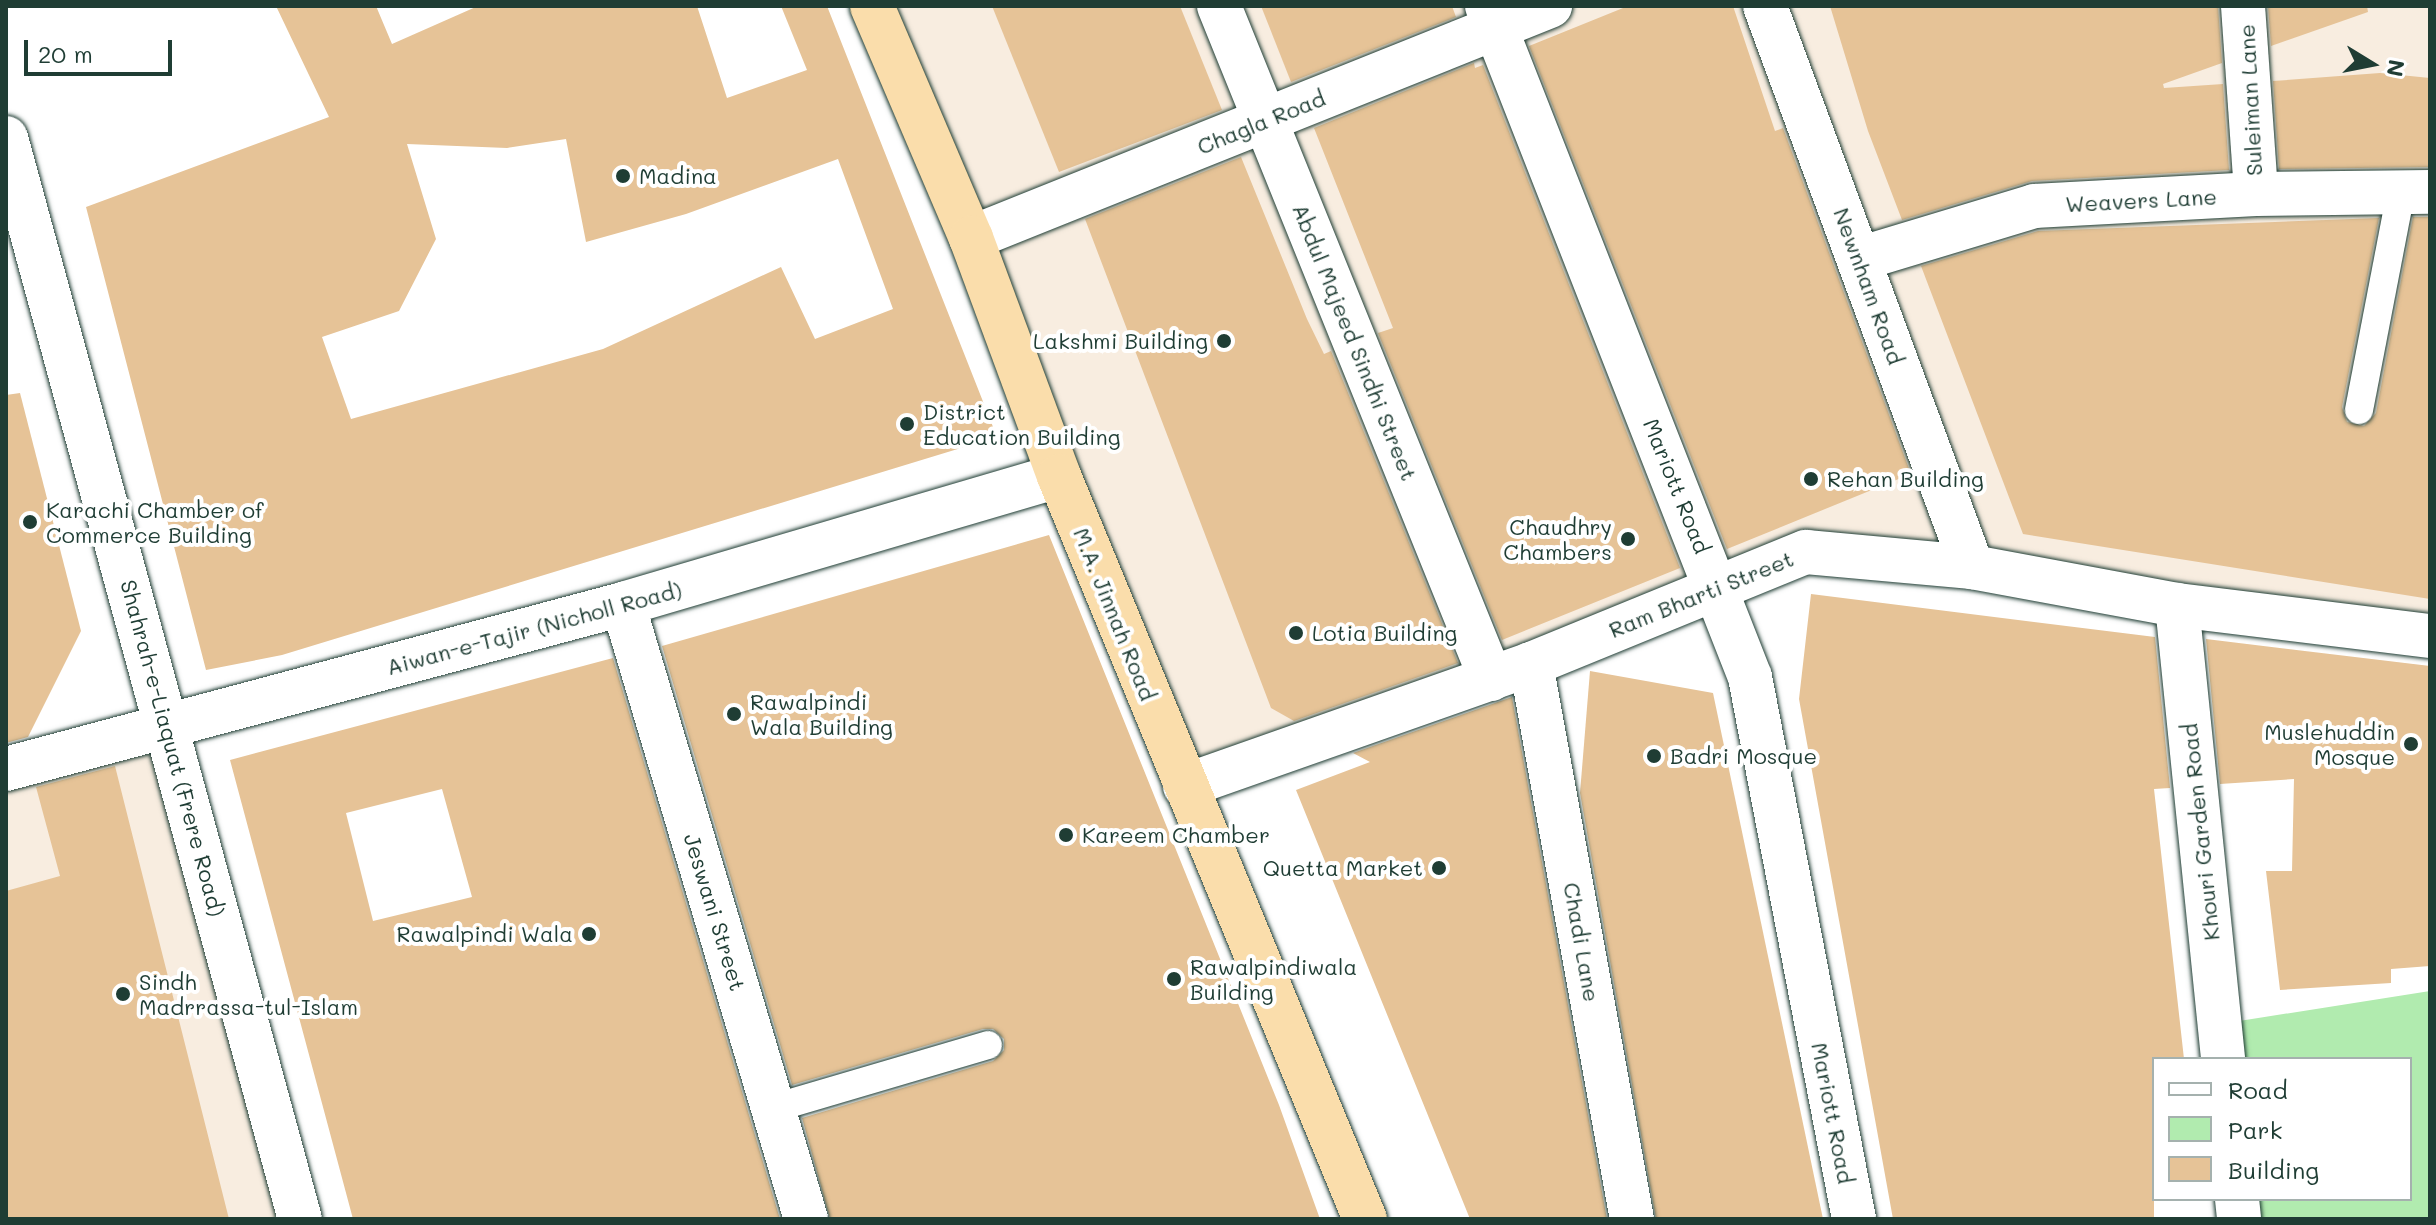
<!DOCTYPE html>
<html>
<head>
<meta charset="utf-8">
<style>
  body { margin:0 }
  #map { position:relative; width:2436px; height:1225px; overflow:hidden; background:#fff; font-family:Mali,sans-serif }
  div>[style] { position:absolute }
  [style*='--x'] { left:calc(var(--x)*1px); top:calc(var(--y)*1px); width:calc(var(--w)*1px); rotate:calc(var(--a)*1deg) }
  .built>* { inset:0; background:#f8ede0 }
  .green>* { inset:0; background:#b1ebaf }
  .building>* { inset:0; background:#e6c397 }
  .roads { filter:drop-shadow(0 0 2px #1f3d34) drop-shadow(0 0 2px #1f3d34) }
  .service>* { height:28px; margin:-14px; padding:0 14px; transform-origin:14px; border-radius:14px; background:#fff }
  .minor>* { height:44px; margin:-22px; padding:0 22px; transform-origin:22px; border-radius:22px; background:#fff }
  .tertiary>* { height:44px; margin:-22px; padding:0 22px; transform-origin:22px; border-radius:22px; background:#fff }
  .secondary>* { height:44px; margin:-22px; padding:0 22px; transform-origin:22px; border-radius:22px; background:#fff }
  .trunk>* { height:44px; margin:-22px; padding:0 22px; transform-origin:22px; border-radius:22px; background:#faddab }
  .dots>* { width:22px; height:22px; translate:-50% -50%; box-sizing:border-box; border:4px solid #fff; border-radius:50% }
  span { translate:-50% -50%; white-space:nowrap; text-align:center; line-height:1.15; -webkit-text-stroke:8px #fff; paint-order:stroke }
  .street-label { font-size:22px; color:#1f3d34 }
  .poi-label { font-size:22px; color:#1f3d34 }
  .left { translate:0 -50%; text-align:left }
  .right { translate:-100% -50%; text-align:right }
  .frame { position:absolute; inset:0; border:8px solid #1f3d34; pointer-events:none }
  .legend { position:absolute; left:2152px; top:1057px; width:260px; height:144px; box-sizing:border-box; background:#fff; border:2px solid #a5b1ae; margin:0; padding:10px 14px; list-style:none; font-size:24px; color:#1f3d34 }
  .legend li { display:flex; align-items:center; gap:16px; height:40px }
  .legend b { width:40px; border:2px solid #a5b1ae }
  .north { position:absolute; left:2332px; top:24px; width:80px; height:80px; -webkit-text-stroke:6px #fff; paint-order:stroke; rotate:100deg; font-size:22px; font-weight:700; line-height:32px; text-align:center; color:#1f3d34 }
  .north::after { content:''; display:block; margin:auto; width:28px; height:36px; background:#1f3d34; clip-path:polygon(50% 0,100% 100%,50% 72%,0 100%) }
  .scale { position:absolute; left:24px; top:40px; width:148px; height:36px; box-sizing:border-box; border:4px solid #1f3d34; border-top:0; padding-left:10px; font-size:24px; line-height:28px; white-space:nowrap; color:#1f3d34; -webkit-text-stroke:6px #fff; paint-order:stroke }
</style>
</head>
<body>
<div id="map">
  <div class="built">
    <div style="clip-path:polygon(871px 6px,2430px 6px,2430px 634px,1806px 552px,1185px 786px)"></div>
    <div style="clip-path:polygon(168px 727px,300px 1219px,6px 1219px,6px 769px)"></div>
  </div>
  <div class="green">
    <div style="clip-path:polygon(2430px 991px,2430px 1219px,2239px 1219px,2237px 1199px,2410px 1199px,2410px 1059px,2223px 1059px,2220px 1024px)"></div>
  </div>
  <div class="building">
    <div style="clip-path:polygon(evenodd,276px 6px,376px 6px,392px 44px,478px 6px,697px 6px,727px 98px,807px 70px,781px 6px,827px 6px,997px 437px,282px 655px,206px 670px,86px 207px,329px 117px,276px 6px,566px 139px,586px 242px,686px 214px,838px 159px,893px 309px,815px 339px,781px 267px,603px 349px,351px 419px,322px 337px,399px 311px,436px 239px,407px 144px,507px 148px,566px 139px)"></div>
    <div style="clip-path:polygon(992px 6px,1180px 6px,1222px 110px,1059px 172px)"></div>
    <div style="clip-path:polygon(1261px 6px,1452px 6px,1456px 17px,1291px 82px)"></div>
    <div style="clip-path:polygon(1628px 6px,1733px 6px,1775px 131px,1783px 128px,1911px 474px,1727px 549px,1529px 46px)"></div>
    <div style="clip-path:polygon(1830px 6px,2218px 6px,2222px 63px,2163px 84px,2164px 88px,2223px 84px,2229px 170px,2032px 181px,1902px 220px,1868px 131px)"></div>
    <div style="clip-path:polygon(2268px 6px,2367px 6px,2368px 12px,2271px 46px)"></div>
    <div style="clip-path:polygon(1474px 63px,1475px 68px,1483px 65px,1680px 568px,1502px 640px,1378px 333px,1393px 328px,1314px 128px)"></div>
    <div style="clip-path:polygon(2380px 73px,2430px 78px,2430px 167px,2279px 169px,2273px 81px)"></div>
    <div style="clip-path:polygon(1241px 157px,1307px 319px,1324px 354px,1331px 351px,1458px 663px,1294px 721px,1271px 708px,1085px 219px)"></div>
    <div style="clip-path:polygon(2413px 217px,2430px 217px,2430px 599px,2023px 534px,1921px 266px,2038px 231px,2379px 218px,2342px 407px,2347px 422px,2364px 426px,2376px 413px)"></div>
    <div style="clip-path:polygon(20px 393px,81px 631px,28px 737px,6px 743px,6px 395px)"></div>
    <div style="clip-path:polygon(1049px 535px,1279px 1105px,1320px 1219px,830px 1219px,802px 1118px,993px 1061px,1004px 1050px,1004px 1039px,993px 1029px,983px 1029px,792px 1085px,662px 646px)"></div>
    <div style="clip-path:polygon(1811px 594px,2155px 637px,2170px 788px,2154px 789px,2184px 1059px,2154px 1059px,2154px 1219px,1893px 1219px,1799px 699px)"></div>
    <div style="clip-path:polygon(2206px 639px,2430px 666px,2430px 966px,2391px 969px,2391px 983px,2280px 990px,2266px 871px,2292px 871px,2294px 779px,2220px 784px)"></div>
    <div style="clip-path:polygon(evenodd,613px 658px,780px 1219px,353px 1219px,230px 760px,613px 658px,442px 789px,472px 897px,373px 921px,346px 813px,442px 789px)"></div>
    <div style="clip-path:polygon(1590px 671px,1713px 693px,1823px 1219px,1656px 1219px,1580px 793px)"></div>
    <div style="clip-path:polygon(1512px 697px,1607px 1219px,1470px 1219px,1296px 790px,1370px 762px,1353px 753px)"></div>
    <div style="clip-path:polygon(115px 766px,229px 1219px,6px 1219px,6px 891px,60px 876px,36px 787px)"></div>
  </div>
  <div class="roads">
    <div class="service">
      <div style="--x:2359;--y:410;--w:222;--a:-79.1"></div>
      <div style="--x:774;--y:1108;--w:223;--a:-16.4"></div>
    </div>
    <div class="minor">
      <div style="--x:1219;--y:6;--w:726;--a:67.99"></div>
      <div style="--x:1487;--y:6;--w:721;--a:68.6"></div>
      <div style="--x:1750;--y:677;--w:552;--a:79.14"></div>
      <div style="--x:2243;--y:6;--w:188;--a:86"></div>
      <div style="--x:971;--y:238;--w:624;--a:-21.84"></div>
      <div style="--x:1859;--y:259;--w:183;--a:-16.8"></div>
      <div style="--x:2034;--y:206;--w:222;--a:-3.1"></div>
      <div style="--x:2256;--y:194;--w:174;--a:-0.7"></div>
      <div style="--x:623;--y:604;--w:642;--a:73.43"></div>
      <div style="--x:2177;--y:605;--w:456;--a:84.2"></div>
      <div style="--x:1531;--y:664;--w:564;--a:79.69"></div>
      <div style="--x:6;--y:769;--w:639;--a:-14.97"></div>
      <div style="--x:623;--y:604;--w:454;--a:-16.4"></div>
      <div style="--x:2237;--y:1199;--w:20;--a:84"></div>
    </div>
    <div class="tertiary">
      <div style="--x:1765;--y:6;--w:598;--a:69.75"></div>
      <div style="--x:1185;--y:786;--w:367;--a:-19.4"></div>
      <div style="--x:1531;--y:664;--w:297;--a:-22.2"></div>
      <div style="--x:1806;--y:552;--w:167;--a:5.2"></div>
      <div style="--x:1972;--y:567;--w:208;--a:10.5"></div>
      <div style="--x:2177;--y:605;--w:255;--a:7"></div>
    </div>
    <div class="secondary">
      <div style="--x:6;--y:138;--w:1120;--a:74.79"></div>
    </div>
    <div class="trunk">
      <div style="--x:872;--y:6;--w:252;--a:66.9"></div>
      <div style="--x:971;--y:238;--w:254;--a:69.7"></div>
      <div style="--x:1059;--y:476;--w:804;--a:67.62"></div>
    </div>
  </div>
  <div class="dots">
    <div style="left:623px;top:176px;background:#1f3d34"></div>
    <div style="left:1224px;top:341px;background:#1f3d34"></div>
    <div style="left:907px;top:424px;background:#1f3d34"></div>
    <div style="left:1811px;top:479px;background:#1f3d34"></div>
    <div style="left:30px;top:522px;background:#1f3d34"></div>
    <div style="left:1628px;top:539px;background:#1f3d34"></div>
    <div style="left:1296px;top:633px;background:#1f3d34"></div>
    <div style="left:734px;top:714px;background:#1f3d34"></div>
    <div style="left:2411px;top:744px;background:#1f3d34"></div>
    <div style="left:1654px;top:756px;background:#1f3d34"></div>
    <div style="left:1066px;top:835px;background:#1f3d34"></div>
    <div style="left:1439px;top:868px;background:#1f3d34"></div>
    <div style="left:589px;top:934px;background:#1f3d34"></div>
    <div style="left:1174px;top:979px;background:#1f3d34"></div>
    <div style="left:123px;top:994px;background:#1f3d34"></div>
  </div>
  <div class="street-label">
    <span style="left:2250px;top:100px;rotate:-93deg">Suleiman Lane</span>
    <span style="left:1261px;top:122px;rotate:-22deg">Chagla Road</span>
    <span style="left:2141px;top:200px;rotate:-3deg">Weavers Lane</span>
    <span style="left:1869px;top:286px;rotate:70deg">Newnham Road</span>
    <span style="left:1355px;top:342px;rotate:68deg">Abdul Majeed Sindhi Street</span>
    <span style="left:1677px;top:486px;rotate:68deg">Mariott Road</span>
    <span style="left:1701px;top:594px;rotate:-22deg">Ram Bharti Street</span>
    <span style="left:1115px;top:614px;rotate:68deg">M.A. Jinnah Road</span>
    <span style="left:534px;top:628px;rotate:-15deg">Aiwan-e-Tajir (Nicholl Road)</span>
    <span style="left:173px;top:748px;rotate:75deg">Shahrah-e-Liaquat (Frere Road)</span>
    <span style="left:2200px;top:832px;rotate:-96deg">Khouri Garden Road</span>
    <span style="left:715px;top:912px;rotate:73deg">Jeswani Street</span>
    <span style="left:1582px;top:942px;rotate:80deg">Chadi Lane</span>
    <span style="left:1833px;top:1113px;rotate:79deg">Mariott Road</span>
  </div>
  <div class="poi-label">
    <span class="left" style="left:639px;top:176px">Madina</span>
    <span class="right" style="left:1208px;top:341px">Lakshmi Building</span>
    <span class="left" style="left:923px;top:424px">District<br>Education Building</span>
    <span class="left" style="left:1827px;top:479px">Rehan Building</span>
    <span class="left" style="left:46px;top:522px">Karachi Chamber of<br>Commerce Building</span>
    <span class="right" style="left:1612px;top:539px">Chaudhry<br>Chambers</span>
    <span class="left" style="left:1312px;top:633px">Lotia Building</span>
    <span class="left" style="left:750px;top:714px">Rawalpindi<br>Wala Building</span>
    <span class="right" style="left:2395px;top:744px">Muslehuddin<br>Mosque</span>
    <span class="left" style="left:1670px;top:756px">Badri Mosque</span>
    <span class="left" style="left:1082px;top:835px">Kareem Chamber</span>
    <span class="right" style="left:1423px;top:868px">Quetta Market</span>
    <span class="right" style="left:573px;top:934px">Rawalpindi Wala</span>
    <span class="left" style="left:1190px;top:979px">Rawalpindiwala<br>Building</span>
    <span class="left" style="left:139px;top:994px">Sindh<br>Madrrassa-tul-Islam</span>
  </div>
  <div class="frame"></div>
  <ul class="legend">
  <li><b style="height:10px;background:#fff"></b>Road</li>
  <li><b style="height:22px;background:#b1ebaf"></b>Park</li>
  <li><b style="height:22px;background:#e6c397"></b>Building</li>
  </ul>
  <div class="north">N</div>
  <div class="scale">20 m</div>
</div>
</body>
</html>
